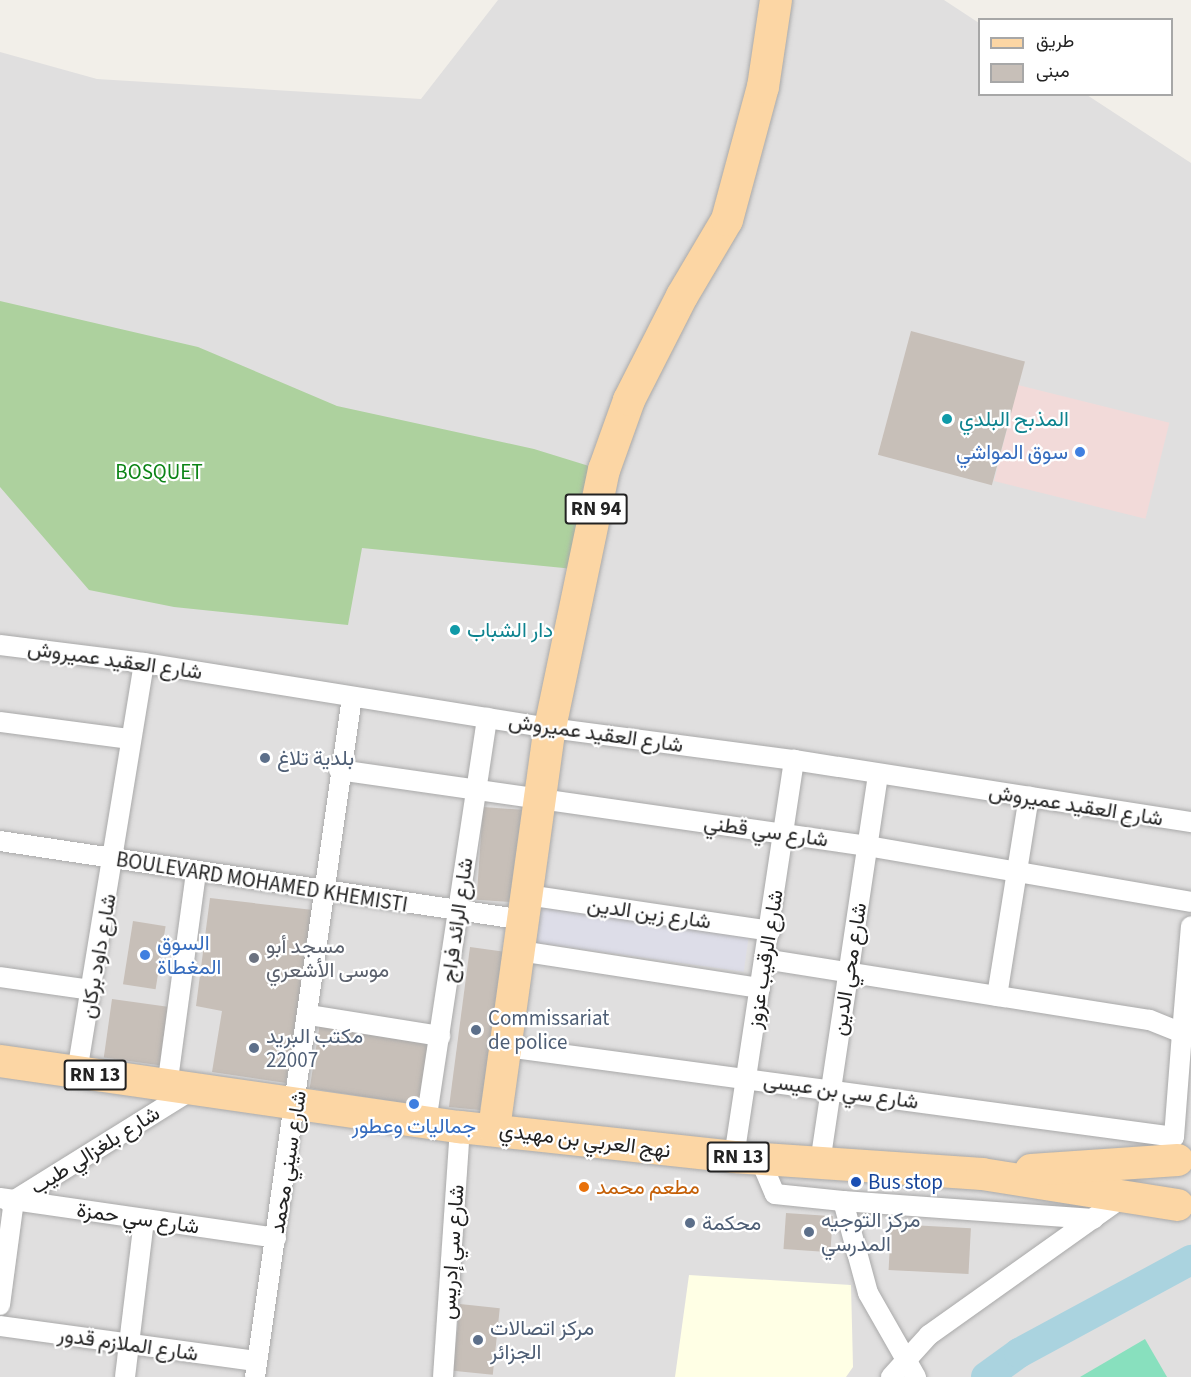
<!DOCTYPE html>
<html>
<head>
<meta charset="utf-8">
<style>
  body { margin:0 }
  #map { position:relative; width:1191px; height:1377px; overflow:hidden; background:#f2efe9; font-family:"Source Sans 3",Vazirmatn,sans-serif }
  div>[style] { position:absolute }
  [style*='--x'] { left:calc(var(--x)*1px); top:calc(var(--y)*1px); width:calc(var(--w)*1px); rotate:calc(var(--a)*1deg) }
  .residential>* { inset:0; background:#e0dfdf }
  .commercial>* { inset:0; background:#f2dad9; transform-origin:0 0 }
  .education>* { inset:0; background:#ffffe5 }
  .forest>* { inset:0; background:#add19e }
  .pitch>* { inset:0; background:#88e0be }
  .plaza>* { inset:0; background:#dddde8; transform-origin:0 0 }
  .river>* { height:30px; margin:-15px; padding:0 15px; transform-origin:15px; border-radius:15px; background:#aad3df }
  .building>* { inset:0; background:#c7bfb8; transform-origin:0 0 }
  .roads { filter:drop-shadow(0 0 2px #a9a9a9) drop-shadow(0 0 2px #a9a9a9) }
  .street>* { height:20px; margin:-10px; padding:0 10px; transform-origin:10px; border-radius:10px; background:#fff }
  .primary>* { height:32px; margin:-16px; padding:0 16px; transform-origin:16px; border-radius:16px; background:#fcd6a4 }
  .dots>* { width:16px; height:16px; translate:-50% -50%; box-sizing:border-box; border:3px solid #fff; border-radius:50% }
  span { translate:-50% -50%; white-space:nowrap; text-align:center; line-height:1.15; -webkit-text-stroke:4.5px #fff; paint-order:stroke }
  .shield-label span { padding:2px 4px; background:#fff; border:2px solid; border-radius:4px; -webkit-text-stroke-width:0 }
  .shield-label { font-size:20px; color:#222; font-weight:700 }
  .culture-label { font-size:21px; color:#0d838f }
  .left { translate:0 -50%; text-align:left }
  .shop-label { font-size:21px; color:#366cbe }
  .right { translate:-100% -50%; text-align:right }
  .park-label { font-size:21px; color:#0c8416 }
  .street-label { font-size:21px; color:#222 }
  .service-label { font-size:21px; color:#4e5e75 }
  .worship-label { font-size:21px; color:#5b616d }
  .transit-label { font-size:21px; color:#164399 }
  .food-label { font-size:21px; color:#c56008 }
  .legend { position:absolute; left:978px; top:18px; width:195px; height:78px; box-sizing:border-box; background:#fff; border:2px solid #a7a7a7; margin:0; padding:8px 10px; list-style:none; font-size:18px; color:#222 }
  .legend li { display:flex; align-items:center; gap:12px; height:30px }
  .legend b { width:30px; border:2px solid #a7a7a7 }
</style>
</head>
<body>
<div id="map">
  <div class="residential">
    <div style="clip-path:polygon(498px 0,944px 0,979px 23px,980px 94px,1087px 95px,1191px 163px,1191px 1377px,0 1377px,0 52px,97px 79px,421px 99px)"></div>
  </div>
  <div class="commercial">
    <div style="left:1018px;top:385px;width:156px;height:99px;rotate:14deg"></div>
  </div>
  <div class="education">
    <div style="clip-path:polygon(689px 1275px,851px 1285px,853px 1367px,846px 1377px,675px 1377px)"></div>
  </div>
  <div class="forest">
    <div style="clip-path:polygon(0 301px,198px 347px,337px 406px,534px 449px,589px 466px,584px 570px,362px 548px,348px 625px,174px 607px,89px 590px,0 487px)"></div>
  </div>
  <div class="pitch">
    <div style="clip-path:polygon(1145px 1339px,1167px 1377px,1080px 1377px)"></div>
  </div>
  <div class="plaza">
    <div style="left:534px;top:905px;width:217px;height:37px;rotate:8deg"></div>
  </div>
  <div class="river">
    <div style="--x:986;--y:1377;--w:41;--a:-36"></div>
    <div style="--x:1019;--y:1353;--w:196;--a:-28.4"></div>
  </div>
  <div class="building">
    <div style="left:911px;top:331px;width:118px;height:128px;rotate:15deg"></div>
    <div style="left:483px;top:807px;width:43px;height:93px;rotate:4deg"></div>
    <div style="clip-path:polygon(210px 898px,313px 910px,286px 1083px,212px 1072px,222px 1011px,196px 1006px)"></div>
    <div style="left:133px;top:921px;width:33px;height:64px;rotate:9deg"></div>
    <div style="clip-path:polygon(470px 947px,506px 952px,480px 1110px,449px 1107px)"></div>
    <div style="left:112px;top:999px;width:58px;height:59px;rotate:8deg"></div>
    <div style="left:320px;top:1023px;width:113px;height:66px;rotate:9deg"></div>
    <div style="left:786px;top:1213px;width:47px;height:36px;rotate:4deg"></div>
    <div style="left:891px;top:1224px;width:80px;height:46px;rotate:3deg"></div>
    <div style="left:460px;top:1304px;width:40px;height:67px;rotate:6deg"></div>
  </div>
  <div class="roads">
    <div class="street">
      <div style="--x:0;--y:645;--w:145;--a:7.1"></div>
      <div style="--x:144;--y:663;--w:411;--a:9.1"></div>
      <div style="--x:550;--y:728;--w:246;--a:7.5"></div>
      <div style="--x:794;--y:760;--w:402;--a:8.9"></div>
      <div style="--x:0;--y:722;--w:131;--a:7.5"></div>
      <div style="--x:339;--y:770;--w:534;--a:8.18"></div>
      <div style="--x:868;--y:846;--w:328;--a:9.8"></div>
      <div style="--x:0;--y:841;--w:530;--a:8.57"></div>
      <div style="--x:527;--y:895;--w:246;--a:8.4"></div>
      <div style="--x:520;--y:951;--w:243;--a:8.8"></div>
      <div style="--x:0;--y:977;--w:92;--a:8.1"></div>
      <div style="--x:997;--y:996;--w:202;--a:-80.9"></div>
      <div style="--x:309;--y:1015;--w:133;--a:9.1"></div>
      <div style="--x:1182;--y:1033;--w:107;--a:-85.2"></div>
      <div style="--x:507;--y:1047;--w:673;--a:7.68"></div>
      <div style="--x:1174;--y:1137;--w:104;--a:-85.6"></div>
      <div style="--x:1182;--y:1033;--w:35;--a:-158"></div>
      <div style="--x:1149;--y:1020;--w:389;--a:-171"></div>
      <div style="--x:77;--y:1072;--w:414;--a:-80.7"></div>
      <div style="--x:167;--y:1087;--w:217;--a:-82.3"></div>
      <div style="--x:426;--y:1122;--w:409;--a:-81.4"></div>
      <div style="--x:734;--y:1157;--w:402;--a:-81.4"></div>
      <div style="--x:760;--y:1159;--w:38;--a:67"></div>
      <div style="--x:775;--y:1194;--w:68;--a:5.9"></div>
      <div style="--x:843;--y:1201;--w:95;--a:74.8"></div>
      <div style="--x:868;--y:1293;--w:97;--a:60.3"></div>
      <div style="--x:820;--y:1163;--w:392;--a:-81.5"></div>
      <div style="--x:0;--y:1198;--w:279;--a:8.2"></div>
      <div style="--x:843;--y:1201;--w:251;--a:4.1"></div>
      <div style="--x:10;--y:1203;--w:212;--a:-31.9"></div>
      <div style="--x:0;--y:1305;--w:106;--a:-82.4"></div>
      <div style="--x:0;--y:1326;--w:259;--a:7.8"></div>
      <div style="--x:125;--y:1377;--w:159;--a:-83.1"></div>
      <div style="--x:255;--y:1377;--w:687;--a:-81.88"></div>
      <div style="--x:443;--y:1377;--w:251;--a:-86.1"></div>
      <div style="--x:891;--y:1377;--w:57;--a:-47.9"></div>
      <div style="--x:929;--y:1335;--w:237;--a:-35.4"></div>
    </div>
    <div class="primary">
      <div style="--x:0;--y:1061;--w:465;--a:8.2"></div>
      <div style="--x:460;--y:1127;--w:276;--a:6.2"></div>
      <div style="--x:734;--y:1157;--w:249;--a:3.9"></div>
      <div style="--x:982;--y:1174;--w:198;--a:9"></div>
      <div style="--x:494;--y:1129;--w:405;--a:-82.1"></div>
      <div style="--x:550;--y:728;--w:264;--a:-78.2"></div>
      <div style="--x:604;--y:470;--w:74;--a:-70.3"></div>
      <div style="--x:629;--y:400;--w:117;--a:-63"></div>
      <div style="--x:682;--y:296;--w:88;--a:-59.4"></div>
      <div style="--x:727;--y:220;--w:138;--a:-74.9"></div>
      <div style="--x:763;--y:87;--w:88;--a:-81.5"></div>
      <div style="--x:1031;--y:1170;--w:147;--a:-3.9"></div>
    </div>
  </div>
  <div class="dots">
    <div style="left:947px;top:419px;background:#0f9aa8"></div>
    <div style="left:1080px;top:452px;background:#3f7fe0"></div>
    <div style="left:455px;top:630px;background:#0f9aa8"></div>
    <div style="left:265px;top:758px;background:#5c6f8a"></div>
    <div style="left:145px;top:955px;background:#3f7fe0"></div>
    <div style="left:254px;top:958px;background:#6b7280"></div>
    <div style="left:476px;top:1030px;background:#5c6f8a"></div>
    <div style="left:254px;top:1048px;background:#5c6f8a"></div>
    <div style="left:414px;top:1104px;background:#3f7fe0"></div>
    <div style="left:856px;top:1182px;background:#1a4fb4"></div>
    <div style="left:584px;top:1187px;background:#e8710a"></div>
    <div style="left:690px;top:1223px;background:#5c6f8a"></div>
    <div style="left:809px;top:1232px;background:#5c6f8a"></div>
    <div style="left:478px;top:1340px;background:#5c6f8a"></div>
  </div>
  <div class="shield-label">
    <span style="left:596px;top:509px">RN 94</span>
    <span style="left:95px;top:1075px">RN 13</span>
    <span style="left:738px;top:1157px">RN 13</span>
  </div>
  <div class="culture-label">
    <span class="left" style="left:959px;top:419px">المذبح البلدي</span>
    <span class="left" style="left:467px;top:630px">دار الشباب</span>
  </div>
  <div class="shop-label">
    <span class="right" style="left:1068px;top:452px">سوق المواشي</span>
    <span class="left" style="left:157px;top:955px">السوق<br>المغطاة</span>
    <span style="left:414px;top:1126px">جماليات وعطور</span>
  </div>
  <div class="park-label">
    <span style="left:159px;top:472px">BOSQUET</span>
  </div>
  <div class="street-label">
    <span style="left:115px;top:660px;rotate:8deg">شارع العقيد عميروش</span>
    <span style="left:596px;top:733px;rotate:8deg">شارع العقيد عميروش</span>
    <span style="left:1076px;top:805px;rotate:9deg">شارع العقيد عميروش</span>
    <span style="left:766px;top:831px;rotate:8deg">شارع سي قطني</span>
    <span style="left:262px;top:882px;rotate:9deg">BOULEVARD MOHAMED KHEMISTI</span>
    <span style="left:649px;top:913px;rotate:8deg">شارع زين الدين</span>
    <span style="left:457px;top:920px;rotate:-82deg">شارع الرائد فراج</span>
    <span style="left:98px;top:956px;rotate:-80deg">شارع داود بركان</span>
    <span style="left:765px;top:959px;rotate:-81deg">شارع الرقيب عزوز</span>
    <span style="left:849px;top:969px;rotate:-81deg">شارع محي الدين</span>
    <span style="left:841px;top:1091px;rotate:8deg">شارع سي بن عيسى</span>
    <span style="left:585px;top:1140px;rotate:7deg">نهج العربي بن مهيدي</span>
    <span style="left:95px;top:1150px;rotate:-32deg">شارع بلغزالي طيب</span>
    <span style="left:288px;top:1162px;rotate:-81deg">شارع سيني محمد</span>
    <span style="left:138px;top:1218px;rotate:8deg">شارع سي حمزة</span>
    <span style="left:452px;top:1252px;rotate:-86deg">شارع سي إدريس</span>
    <span style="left:128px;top:1344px;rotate:8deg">شارع الملازم قدور</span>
  </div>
  <div class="service-label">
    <span class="left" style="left:277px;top:758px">بلدية تلاغ</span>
    <span class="left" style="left:488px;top:1030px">Commissariat<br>de police</span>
    <span class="left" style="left:266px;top:1048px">مكتب البريد<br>22007</span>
    <span class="left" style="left:821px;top:1232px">مركز التوجيه<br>المدرسي</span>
    <span class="left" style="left:702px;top:1223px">محكمة</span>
    <span class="left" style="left:490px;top:1340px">مركز اتصالات<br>الجزائر</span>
  </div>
  <div class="worship-label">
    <span class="left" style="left:266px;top:958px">مسجد أبو<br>موسى الأشعري</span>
  </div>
  <div class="transit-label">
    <span class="left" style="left:868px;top:1182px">Bus stop</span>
  </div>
  <div class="food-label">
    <span class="left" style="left:596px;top:1187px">مطعم محمد</span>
  </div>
  <ul class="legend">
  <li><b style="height:8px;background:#fcd6a4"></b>طريق</li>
  <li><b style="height:16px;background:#c7bfb8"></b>مبنى</li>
  </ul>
</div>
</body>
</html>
